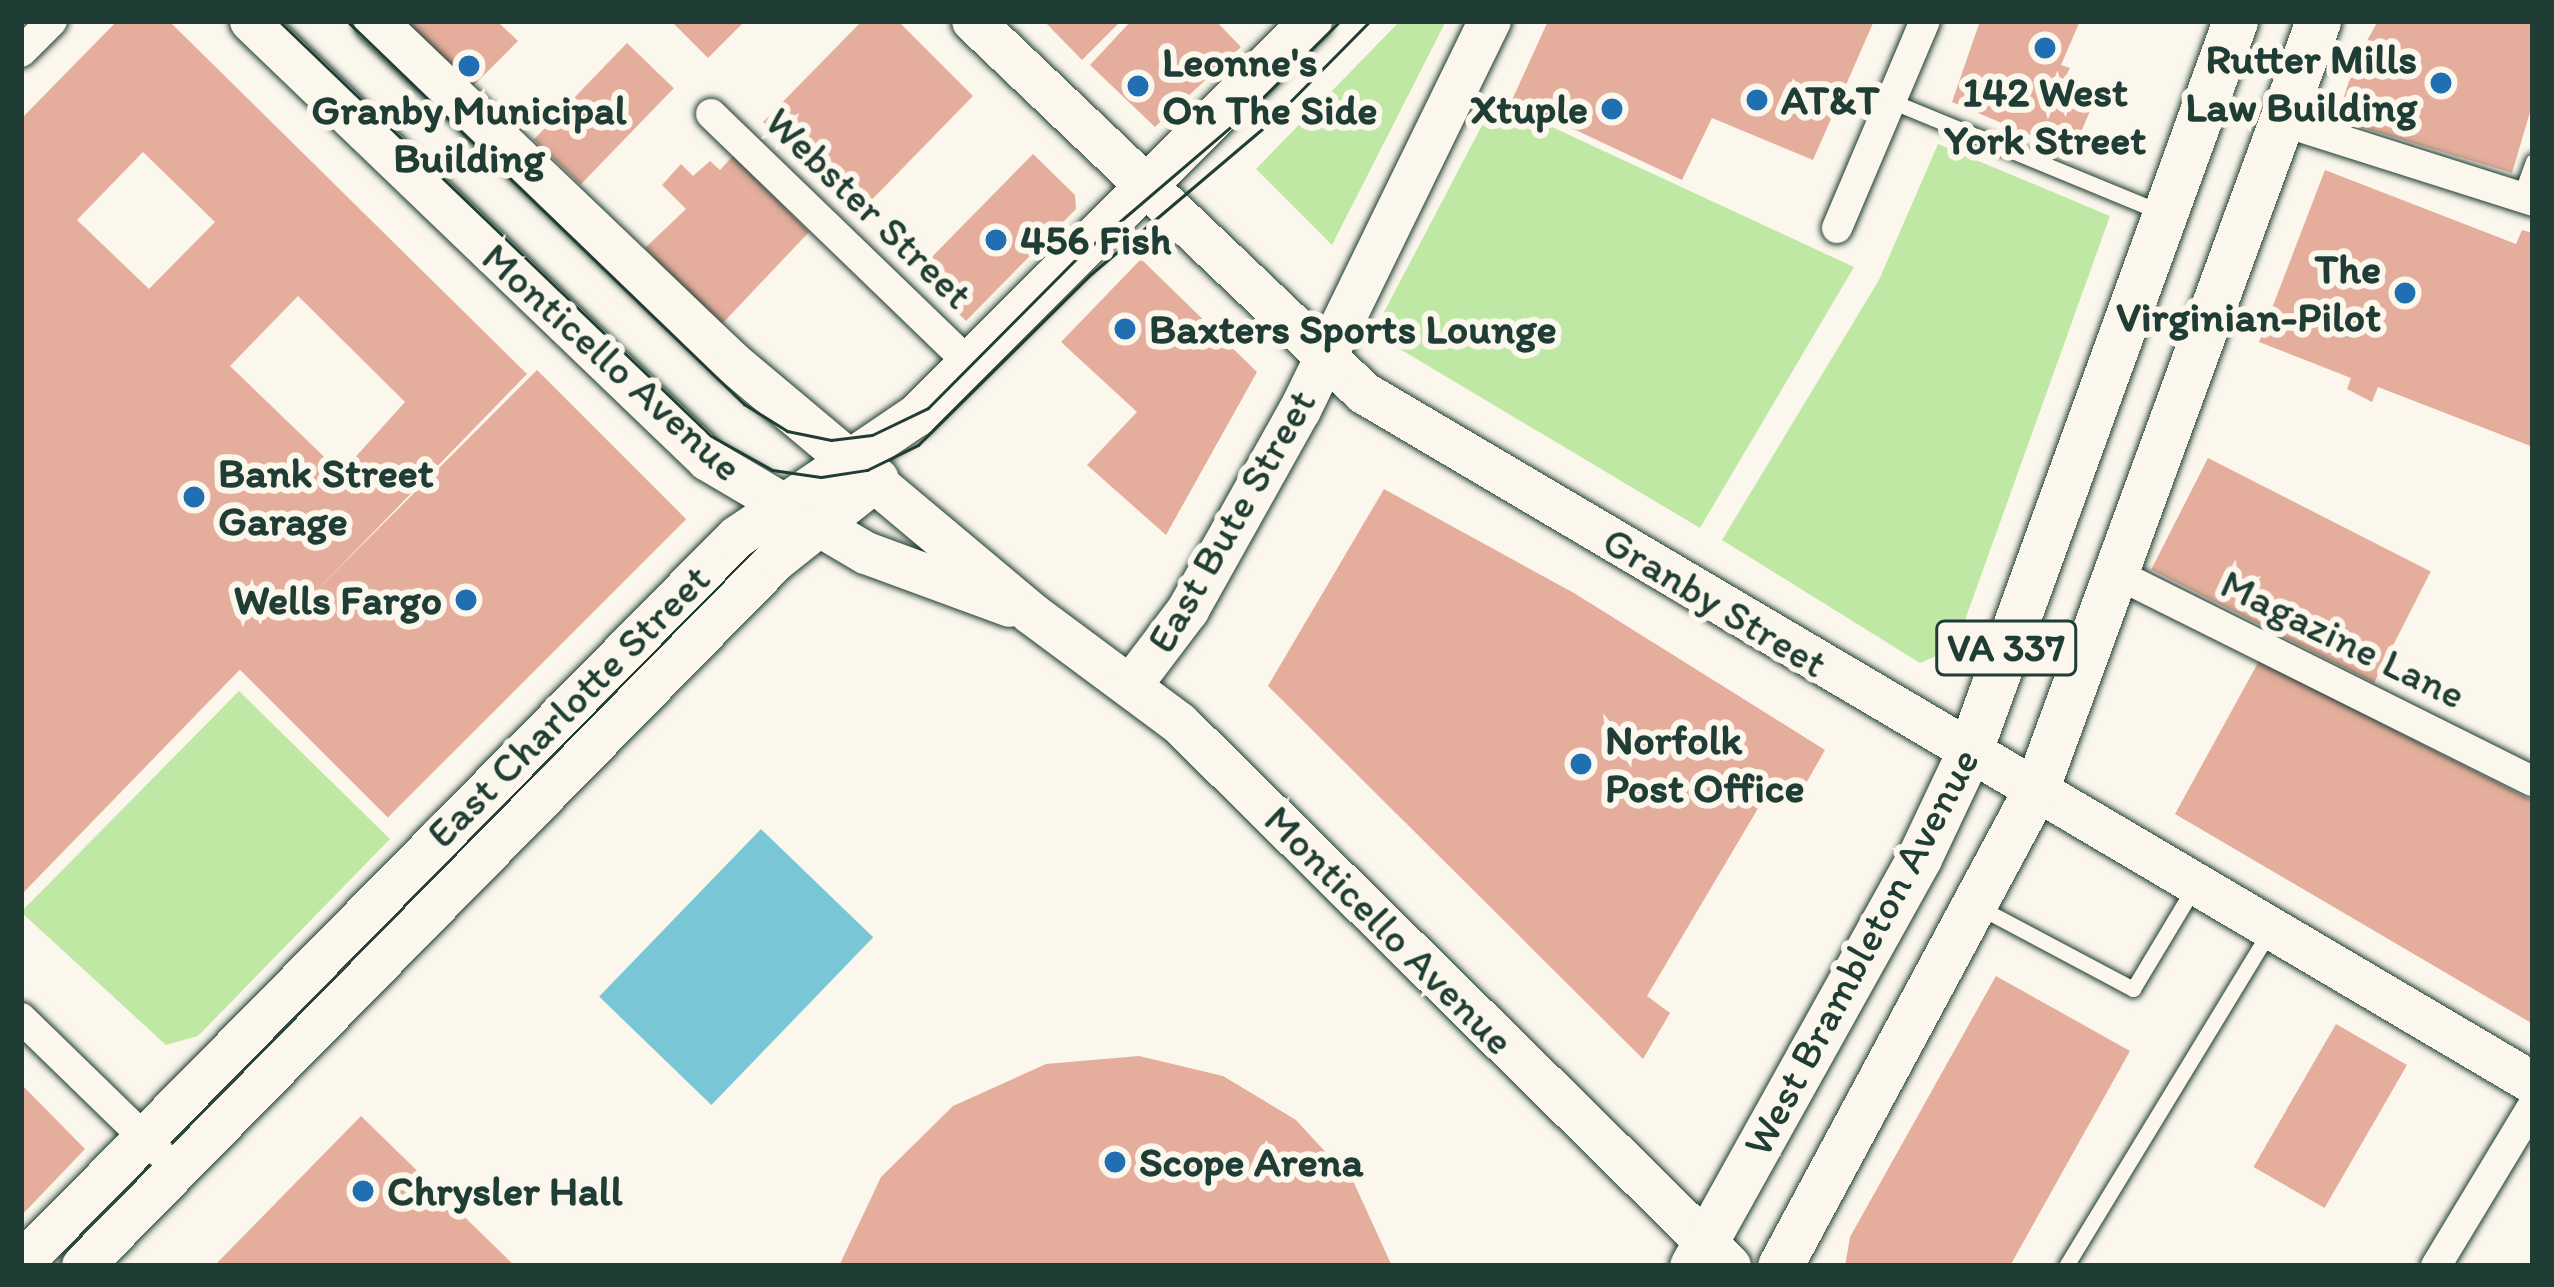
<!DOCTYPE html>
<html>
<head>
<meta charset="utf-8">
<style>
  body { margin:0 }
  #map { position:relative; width:2554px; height:1287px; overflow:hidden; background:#fbf7ec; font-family:Itim,sans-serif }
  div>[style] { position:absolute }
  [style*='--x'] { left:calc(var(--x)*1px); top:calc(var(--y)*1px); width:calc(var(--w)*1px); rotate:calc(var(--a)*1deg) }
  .green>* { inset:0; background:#bfe8a5 }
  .water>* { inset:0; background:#79c7d6; transform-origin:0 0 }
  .building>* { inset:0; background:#e5ae9c; transform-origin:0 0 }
  .roads { filter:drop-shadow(0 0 3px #1f3d34) drop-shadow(0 0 3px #1f3d34) }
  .lane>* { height:15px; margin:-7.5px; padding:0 7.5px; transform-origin:7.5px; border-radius:7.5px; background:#fbf7ec }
  .street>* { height:30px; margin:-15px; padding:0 15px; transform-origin:15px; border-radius:15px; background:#fbf7ec }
  .secondary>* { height:42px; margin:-21px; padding:0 21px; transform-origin:21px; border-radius:21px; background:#fbf7ec }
  .primary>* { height:45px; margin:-22.5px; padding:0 22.5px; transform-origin:22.5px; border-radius:22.5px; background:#fbf7ec }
  .tram>* { height:3px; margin:-1.5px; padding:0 1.5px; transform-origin:1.5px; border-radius:1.5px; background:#1f3d34 }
  .dots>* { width:33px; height:33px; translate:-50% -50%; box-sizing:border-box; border:6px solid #fbf7ec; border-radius:50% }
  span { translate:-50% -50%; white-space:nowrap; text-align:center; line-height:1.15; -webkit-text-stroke:12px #fbf7ec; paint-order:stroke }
  .shield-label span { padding:3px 9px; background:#fbf7ec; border:3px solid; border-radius:9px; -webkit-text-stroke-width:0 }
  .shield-label { font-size:39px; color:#1f3d34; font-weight:700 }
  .poi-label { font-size:42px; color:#1f3d34; font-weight:700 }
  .right { translate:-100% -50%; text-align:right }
  .left { translate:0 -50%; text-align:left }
  .street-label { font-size:42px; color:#1f3d34 }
  .frame { position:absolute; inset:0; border:24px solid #1f3d34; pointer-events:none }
</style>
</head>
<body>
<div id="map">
  <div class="green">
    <div style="clip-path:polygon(1400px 21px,1446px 21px,1332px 245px,1256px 169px)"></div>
    <div style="clip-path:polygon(1509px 107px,1854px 267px,1700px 528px,1373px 333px,1488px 114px)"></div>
    <div style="clip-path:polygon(1938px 144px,2110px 216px,1955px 648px,1920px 663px,1722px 540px,1879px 280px)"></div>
    <div style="clip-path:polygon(239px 691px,390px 839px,198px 1036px,166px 1045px,21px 912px)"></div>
  </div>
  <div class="water">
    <div style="left:761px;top:829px;width:156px;height:233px;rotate:44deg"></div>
  </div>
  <div class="building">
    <div style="clip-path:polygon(evenodd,117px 21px,169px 21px,527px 374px,21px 895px,21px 119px,117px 21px,143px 152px,215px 222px,149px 289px,77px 220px,143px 152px,117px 21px,298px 296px,405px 402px,341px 473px,230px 366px,298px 296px)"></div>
    <div style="clip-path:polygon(398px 21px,497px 21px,518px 41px,469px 90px)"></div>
    <div style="clip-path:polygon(671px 21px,745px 21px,708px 58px)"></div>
    <div style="clip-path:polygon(862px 21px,898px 21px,973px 96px,857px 215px,763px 122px)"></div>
    <div style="clip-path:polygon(1044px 21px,1121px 21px,1082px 60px)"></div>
    <div style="clip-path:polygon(1131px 21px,1216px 21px,1241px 47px,1155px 127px,1090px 65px)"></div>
    <div style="clip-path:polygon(1548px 21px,1874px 21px,1813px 160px,1712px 118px,1682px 180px,1512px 100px)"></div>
    <div style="clip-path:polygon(1980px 21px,2080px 21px,2061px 65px,2070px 68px,2066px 76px,2099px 90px,2072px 153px,1952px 102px)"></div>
    <div style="clip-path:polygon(2378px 21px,2533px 21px,2533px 102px,2512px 173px,2337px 120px,2354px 64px)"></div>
    <div style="left:627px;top:43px;width:65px;height:134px;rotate:44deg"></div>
    <div style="clip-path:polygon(1033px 154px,1075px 195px,1076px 209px,966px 321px,917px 272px)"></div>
    <div style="clip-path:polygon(733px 156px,809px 232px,721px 325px,645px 248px,686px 209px,662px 185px,681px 164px,693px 176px,710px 161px,720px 170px)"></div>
    <div style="clip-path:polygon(2325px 170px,2516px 244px,2522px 230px,2533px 233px,2533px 447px,2378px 387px,2372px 402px,2347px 389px,2351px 378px,2259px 342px)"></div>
    <div style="clip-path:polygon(1141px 259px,1257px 372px,1166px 535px,1087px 465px,1137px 412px,1061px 342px)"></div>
    <div style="left:537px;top:370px;width:211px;height:422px;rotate:45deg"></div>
    <div style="left:2208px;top:458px;width:250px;height:125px;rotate:27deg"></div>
    <div style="clip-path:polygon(1384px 489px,1574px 593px,1825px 750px,1801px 792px,1776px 778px,1647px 996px,1670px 1013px,1643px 1059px,1268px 686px)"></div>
    <div style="clip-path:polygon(2259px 661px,2533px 801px,2533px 1024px,2175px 814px)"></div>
    <div style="clip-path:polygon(1996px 976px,2130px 1051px,2010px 1266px,1845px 1266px,1850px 1237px)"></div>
    <div style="left:2336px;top:1024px;width:82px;height:165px;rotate:30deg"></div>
    <div style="clip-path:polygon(1139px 1056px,1223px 1076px,1296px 1120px,1354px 1183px,1392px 1266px,839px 1266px,881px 1177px,953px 1106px,1046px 1064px)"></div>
    <div style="clip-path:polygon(21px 1084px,85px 1149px,21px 1216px)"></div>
    <div style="clip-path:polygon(361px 1116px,515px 1266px,214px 1266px)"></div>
  </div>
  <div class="roads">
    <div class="lane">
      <div style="--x:1891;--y:101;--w:291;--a:22.4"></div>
      <div style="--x:2520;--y:197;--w:38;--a:-70"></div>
      <div style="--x:1977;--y:906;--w:177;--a:28"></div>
      <div style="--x:2133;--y:989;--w:122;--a:-59"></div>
      <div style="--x:2066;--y:1266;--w:393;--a:-58.7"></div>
    </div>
    <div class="street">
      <div style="--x:21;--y:52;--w:44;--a:-45"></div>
      <div style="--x:711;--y:114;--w:359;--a:44"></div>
      <div style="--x:2278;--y:120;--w:268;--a:17.6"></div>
      <div style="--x:1837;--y:228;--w:225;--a:-67"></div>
      <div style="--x:2115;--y:573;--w:467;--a:26.5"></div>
      <div style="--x:21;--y:1018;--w:192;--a:44.2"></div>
      <div style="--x:2436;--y:1266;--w:188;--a:-58.9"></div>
    </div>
    <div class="secondary">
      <div style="--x:251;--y:21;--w:634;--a:43.85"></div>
      <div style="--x:708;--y:460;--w:183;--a:30.5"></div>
      <div style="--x:866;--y:553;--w:153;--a:20.2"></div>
      <div style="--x:375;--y:21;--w:495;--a:43.7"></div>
      <div style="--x:733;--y:363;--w:390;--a:40"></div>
      <div style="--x:1032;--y:614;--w:184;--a:36.6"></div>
      <div style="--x:1180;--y:724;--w:772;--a:44.58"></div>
      <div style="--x:973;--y:21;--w:540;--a:43.57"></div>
      <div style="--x:1364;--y:393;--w:1357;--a:30.55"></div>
      <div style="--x:1132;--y:684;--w:93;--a:-52.9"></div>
      <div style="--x:1188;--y:610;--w:229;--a:-60.8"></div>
      <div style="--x:1300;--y:410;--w:433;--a:-64"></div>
      <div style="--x:21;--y:1264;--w:1020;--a:-45.44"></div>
      <div style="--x:737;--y:537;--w:216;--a:-34.1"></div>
      <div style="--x:916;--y:416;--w:559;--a:-45"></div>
      <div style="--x:83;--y:1266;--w:989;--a:-45.53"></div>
      <div style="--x:776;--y:560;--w:130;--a:-38.5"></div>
    </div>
    <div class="primary">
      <div style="--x:1692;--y:1266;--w:467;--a:-60.9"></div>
      <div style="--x:1919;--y:858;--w:119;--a:-64.7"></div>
      <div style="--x:1970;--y:750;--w:776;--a:-70.02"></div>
      <div style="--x:1780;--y:1266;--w:544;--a:-61.78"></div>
      <div style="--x:2037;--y:787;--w:816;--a:-69.85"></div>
    </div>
  </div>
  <div class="tram">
    <div style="--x:279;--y:21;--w:599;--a:43.85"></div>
    <div style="--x:711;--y:436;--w:70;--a:29.1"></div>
    <div style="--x:772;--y:470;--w:49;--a:8.1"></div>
    <div style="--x:821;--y:477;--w:47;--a:-8.7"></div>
    <div style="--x:867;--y:470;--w:57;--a:-26.1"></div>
    <div style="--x:918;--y:445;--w:243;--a:-44.7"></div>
    <div style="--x:1091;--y:274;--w:235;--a:-40.3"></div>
    <div style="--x:1270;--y:122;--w:142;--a:-45.3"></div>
    <div style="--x:347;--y:21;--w:552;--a:43.97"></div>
    <div style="--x:744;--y:404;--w:51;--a:32.1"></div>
    <div style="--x:787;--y:431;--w:45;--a:11.6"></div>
    <div style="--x:831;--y:440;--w:41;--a:-7"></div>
    <div style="--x:872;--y:435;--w:62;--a:-25.7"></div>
    <div style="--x:928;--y:408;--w:210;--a:-45.2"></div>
    <div style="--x:1076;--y:259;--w:226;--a:-40.5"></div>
    <div style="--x:1248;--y:112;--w:129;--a:-44.7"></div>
  </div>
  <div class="dots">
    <div style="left:2045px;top:48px;background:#1f6fb2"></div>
    <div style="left:469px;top:66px;background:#1f6fb2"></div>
    <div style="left:2441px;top:83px;background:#1f6fb2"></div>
    <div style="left:1138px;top:86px;background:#1f6fb2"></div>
    <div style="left:1757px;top:100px;background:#1f6fb2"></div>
    <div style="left:1612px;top:109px;background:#1f6fb2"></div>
    <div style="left:996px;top:240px;background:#1f6fb2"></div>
    <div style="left:2405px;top:293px;background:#1f6fb2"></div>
    <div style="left:1125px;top:329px;background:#1f6fb2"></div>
    <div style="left:194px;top:497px;background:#1f6fb2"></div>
    <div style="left:466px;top:600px;background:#1f6fb2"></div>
    <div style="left:1581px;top:764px;background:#1f6fb2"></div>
    <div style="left:1115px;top:1162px;background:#1f6fb2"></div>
    <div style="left:363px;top:1191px;background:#1f6fb2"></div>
  </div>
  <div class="shield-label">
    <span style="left:2006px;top:648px">VA 337</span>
  </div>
  <div class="poi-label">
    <span class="right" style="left:2417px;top:83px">Rutter Mills<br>Law Building</span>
    <span class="left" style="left:1162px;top:86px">Leonne's<br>On The Side</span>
    <span style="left:2045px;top:116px">142 West<br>York Street</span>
    <span class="left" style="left:1781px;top:100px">AT&amp;T</span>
    <span class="right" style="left:1588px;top:109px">Xtuple</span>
    <span style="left:469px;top:134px">Granby Municipal<br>Building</span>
    <span class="left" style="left:1020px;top:240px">456 Fish</span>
    <span class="right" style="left:2381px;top:293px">The<br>Virginian-Pilot</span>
    <span class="left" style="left:1149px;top:329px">Baxters Sports Lounge</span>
    <span class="left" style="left:218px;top:497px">Bank Street<br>Garage</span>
    <span class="right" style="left:442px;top:600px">Wells Fargo</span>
    <span class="left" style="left:1605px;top:764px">Norfolk<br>Post Office</span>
    <span class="left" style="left:1139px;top:1162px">Scope Arena</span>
    <span class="left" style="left:387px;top:1191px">Chrysler Hall</span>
  </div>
  <div class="street-label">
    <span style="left:869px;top:208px;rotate:44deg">Webster Street</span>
    <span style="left:612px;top:362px;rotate:42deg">Monticello Avenue</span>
    <span style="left:1231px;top:521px;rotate:-60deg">East Bute Street</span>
    <span style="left:1715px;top:602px;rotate:31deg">Granby Street</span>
    <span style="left:2343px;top:639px;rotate:26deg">Magazine Lane</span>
    <span style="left:568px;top:706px;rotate:-45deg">East Charlotte Street</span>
    <span style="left:1389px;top:930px;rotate:45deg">Monticello Avenue</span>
    <span style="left:1861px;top:952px;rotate:-62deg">West Brambleton Avenue</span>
  </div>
  <div class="frame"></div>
</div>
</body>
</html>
